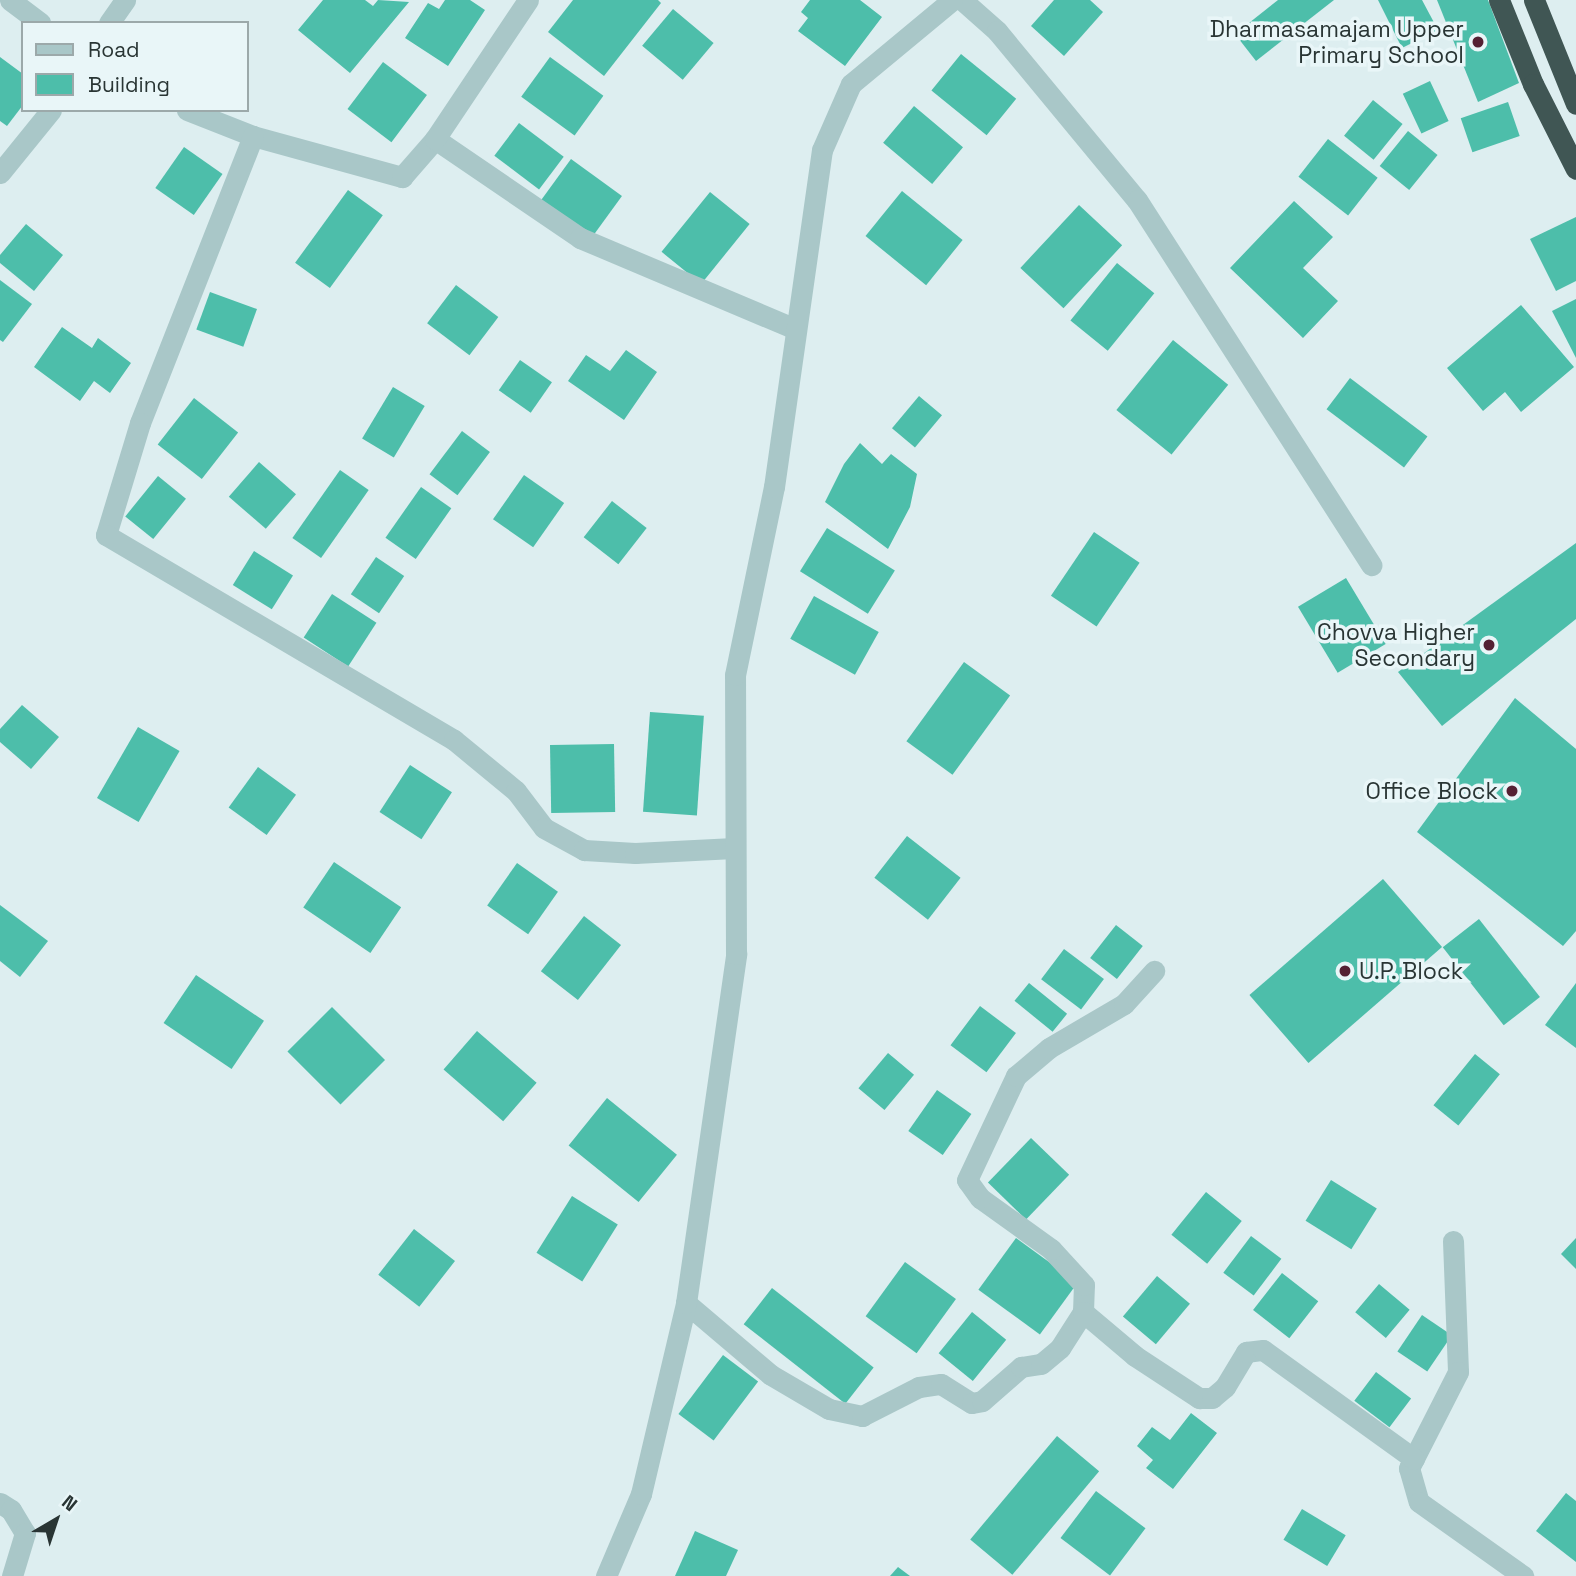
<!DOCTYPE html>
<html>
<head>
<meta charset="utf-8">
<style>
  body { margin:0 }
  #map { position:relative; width:1576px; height:1576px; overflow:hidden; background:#ddeef0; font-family:"Space Grotesk",sans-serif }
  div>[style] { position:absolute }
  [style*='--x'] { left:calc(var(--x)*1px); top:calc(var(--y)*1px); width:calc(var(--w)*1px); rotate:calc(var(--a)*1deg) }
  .building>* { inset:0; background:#4dbeaa; transform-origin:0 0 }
  .minor>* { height:21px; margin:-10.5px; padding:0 10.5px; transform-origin:10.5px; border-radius:10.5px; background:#a9c7c8 }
  .highway>* { height:21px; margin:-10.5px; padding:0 10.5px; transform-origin:10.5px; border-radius:10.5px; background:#405654 }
  .dots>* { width:19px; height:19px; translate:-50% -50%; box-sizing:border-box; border:4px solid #e9f6f8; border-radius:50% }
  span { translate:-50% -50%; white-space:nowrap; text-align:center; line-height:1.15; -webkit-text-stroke:7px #e9f6f8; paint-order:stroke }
  .poi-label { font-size:23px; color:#293534 }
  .right { translate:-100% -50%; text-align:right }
  .left { translate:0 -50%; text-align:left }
  .legend { position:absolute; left:21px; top:21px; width:228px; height:91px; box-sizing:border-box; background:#e9f6f8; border:2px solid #9ca9aa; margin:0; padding:9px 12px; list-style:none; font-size:21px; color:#293534 }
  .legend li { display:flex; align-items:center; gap:14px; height:35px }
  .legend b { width:35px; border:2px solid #9ca9aa }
  .north { position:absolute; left:21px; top:1485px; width:70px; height:70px; -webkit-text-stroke:5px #e9f6f8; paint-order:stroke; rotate:39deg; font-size:19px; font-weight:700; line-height:28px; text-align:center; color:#293534 }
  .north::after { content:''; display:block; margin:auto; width:24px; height:32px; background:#293534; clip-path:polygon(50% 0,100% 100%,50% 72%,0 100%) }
</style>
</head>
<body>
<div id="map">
  <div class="building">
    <div style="clip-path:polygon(323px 0,365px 0,373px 6px,378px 0,409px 2px,350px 73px,298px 30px)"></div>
    <div style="clip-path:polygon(445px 0,470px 0,485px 10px,448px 66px,405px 38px,428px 3px,439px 9px)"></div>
    <div style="clip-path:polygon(573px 0,658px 0,661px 3px,604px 76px,548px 32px)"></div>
    <div style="clip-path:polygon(810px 0,860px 0,882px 17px,845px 66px,798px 31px,808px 18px,801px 12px)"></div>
    <div style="clip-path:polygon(1054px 0,1090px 0,1103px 12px,1064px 56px,1031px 26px)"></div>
    <div style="clip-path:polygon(1278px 0,1334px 0,1256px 61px,1235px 34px)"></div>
    <div style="clip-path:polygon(1378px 0,1422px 0,1438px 30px,1402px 48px)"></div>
    <div style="clip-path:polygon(1437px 0,1488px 0,1519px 83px,1478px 102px)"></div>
    <div style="left:673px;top:9px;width:53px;height:48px;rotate:40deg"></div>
    <div style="left:961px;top:54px;width:71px;height:47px;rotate:39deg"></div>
    <div style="clip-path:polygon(0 57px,23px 74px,23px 105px,7px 126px,0 121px)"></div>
    <div style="left:550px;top:57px;width:66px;height:49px;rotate:36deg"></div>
    <div style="left:383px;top:62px;width:55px;height:59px;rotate:37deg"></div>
    <div style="left:1430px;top:81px;width:44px;height:30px;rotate:65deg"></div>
    <div style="left:1373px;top:100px;width:38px;height:46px;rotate:39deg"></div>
    <div style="left:1508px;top:102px;width:36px;height:50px;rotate:71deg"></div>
    <div style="left:914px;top:106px;width:64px;height:48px;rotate:40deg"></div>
    <div style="left:519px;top:123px;width:56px;height:41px;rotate:37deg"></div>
    <div style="left:1408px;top:131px;width:38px;height:45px;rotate:39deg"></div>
    <div style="left:1328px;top:139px;width:63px;height:48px;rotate:38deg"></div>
    <div style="left:184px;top:147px;width:47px;height:50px;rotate:35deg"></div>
    <div style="left:571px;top:159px;width:63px;height:51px;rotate:36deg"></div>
    <div style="left:348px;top:190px;width:43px;height:90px;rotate:36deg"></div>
    <div style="left:902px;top:191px;width:78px;height:58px;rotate:39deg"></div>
    <div style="left:710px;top:192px;width:51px;height:77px;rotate:39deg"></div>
    <div style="clip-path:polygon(1294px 201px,1333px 237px,1303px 268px,1338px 301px,1303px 338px,1230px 268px)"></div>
    <div style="left:1079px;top:205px;width:59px;height:86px;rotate:43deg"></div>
    <div style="clip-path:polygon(1576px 217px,1576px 281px,1556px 291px,1530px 239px)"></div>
    <div style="clip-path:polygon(26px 224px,63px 255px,34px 291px,0 263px,0 255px)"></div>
    <div style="left:1117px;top:263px;width:48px;height:74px;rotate:39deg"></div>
    <div style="clip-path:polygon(0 280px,32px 304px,3px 342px,0 340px)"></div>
    <div style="left:456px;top:285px;width:53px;height:48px;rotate:37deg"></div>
    <div style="left:210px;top:292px;width:50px;height:40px;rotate:20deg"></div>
    <div style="clip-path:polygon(1576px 299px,1576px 358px,1552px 311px)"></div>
    <div style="clip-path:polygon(1521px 305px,1574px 367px,1521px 412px,1505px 392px,1483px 411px,1447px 368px)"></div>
    <div style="clip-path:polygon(62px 327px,92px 348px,98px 338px,131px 363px,110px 393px,94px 381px,80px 401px,34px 367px)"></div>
    <div style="left:1173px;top:340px;width:71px;height:90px;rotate:39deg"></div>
    <div style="clip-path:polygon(626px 350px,657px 372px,624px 420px,568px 381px,586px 355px,610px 371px)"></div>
    <div style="left:520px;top:360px;width:39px;height:37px;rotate:35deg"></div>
    <div style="left:1350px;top:378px;width:97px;height:39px;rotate:37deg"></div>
    <div style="left:393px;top:387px;width:37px;height:60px;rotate:31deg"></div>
    <div style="left:919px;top:396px;width:30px;height:42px;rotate:40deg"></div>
    <div style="left:194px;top:398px;width:56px;height:59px;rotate:38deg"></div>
    <div style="left:462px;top:431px;width:35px;height:54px;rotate:37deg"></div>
    <div style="clip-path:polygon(860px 443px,882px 464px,891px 454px,917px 474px,910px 507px,888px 549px,825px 502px,844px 464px)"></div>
    <div style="left:259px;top:462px;width:49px;height:46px;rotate:41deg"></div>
    <div style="left:340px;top:470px;width:35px;height:83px;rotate:35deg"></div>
    <div style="left:524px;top:475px;width:49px;height:54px;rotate:35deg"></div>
    <div style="left:158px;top:476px;width:36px;height:52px;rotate:39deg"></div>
    <div style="left:421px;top:487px;width:37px;height:62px;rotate:35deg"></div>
    <div style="left:612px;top:501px;width:44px;height:46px;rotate:38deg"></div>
    <div style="left:827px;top:528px;width:80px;height:51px;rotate:32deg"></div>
    <div style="left:1094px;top:532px;width:55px;height:77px;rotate:34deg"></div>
    <div style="clip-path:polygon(1576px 543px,1576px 619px,1442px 726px,1398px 672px)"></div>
    <div style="left:254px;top:551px;width:46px;height:40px;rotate:32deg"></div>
    <div style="left:376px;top:557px;width:34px;height:45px;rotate:34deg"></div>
    <div style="left:1346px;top:578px;width:77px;height:56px;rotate:59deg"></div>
    <div style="left:332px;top:594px;width:53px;height:52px;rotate:33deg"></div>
    <div style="left:814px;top:596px;width:74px;height:49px;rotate:29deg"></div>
    <div style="left:964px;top:662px;width:57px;height:98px;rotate:36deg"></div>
    <div style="clip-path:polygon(1515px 698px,1576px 749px,1576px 931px,1563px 946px,1417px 832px)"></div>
    <div style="clip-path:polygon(22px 705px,59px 737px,31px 769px,0 742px,0 729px)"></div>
    <div style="left:650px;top:712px;width:54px;height:100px;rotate:4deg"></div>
    <div style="left:138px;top:727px;width:48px;height:82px;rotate:30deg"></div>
    <div style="left:614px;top:744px;width:68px;height:64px;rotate:89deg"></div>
    <div style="left:410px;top:765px;width:50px;height:56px;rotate:33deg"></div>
    <div style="left:258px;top:767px;width:47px;height:50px;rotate:36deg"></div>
    <div style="left:907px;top:836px;width:68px;height:53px;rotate:38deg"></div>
    <div style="left:334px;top:862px;width:81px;height:55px;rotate:34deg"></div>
    <div style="left:517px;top:863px;width:50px;height:52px;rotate:35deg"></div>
    <div style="left:1383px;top:879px;width:90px;height:177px;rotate:49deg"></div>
    <div style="clip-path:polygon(0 905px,48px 941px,20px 977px,0 961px)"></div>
    <div style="left:584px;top:916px;width:47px;height:70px;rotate:38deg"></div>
    <div style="left:1479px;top:919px;width:99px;height:46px;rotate:52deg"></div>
    <div style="left:1116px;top:925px;width:34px;height:42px;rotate:38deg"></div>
    <div style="left:1064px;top:949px;width:50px;height:38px;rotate:37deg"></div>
    <div style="left:196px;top:975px;width:82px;height:58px;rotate:34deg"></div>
    <div style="left:1029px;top:983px;width:49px;height:23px;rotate:39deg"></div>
    <div style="clip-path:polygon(1576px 983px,1576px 1048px,1545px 1025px)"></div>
    <div style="left:980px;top:1006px;width:45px;height:49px;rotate:37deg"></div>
    <div style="left:332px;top:1007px;width:75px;height:63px;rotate:45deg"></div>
    <div style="left:477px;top:1031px;width:79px;height:51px;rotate:41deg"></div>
    <div style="left:888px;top:1053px;width:34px;height:46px;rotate:40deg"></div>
    <div style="left:1475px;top:1054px;width:32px;height:66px;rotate:39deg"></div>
    <div style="left:937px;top:1090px;width:42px;height:50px;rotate:35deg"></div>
    <div style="left:607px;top:1098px;width:90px;height:61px;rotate:39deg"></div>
    <div style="left:1031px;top:1138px;width:53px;height:62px;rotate:44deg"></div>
    <div style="left:1331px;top:1180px;width:54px;height:48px;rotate:32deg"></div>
    <div style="left:1206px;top:1192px;width:46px;height:55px;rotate:39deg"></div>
    <div style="left:572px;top:1196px;width:54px;height:67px;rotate:32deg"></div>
    <div style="left:414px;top:1229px;width:52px;height:58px;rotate:38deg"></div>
    <div style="left:1251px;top:1236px;width:38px;height:46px;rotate:37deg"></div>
    <div style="left:1016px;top:1238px;width:76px;height:64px;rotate:36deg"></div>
    <div style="clip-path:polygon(1576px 1238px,1576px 1269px,1561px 1254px)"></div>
    <div style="left:905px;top:1262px;width:63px;height:67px;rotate:36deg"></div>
    <div style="left:1282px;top:1273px;width:46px;height:47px;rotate:38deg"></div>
    <div style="left:1157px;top:1276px;width:43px;height:53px;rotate:40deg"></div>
    <div style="left:1379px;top:1284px;width:40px;height:37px;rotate:40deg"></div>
    <div style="left:772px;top:1288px;width:129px;height:46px;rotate:38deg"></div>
    <div style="left:972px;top:1312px;width:44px;height:53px;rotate:39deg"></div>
    <div style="left:1422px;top:1315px;width:36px;height:44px;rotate:34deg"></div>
    <div style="left:723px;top:1355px;width:44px;height:74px;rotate:37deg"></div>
    <div style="left:1376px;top:1372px;width:44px;height:36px;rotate:37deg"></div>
    <div style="clip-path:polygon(1191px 1413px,1217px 1433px,1173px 1489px,1146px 1468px,1153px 1460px,1137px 1446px,1152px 1427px,1170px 1440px)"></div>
    <div style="left:1057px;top:1436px;width:55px;height:135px;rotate:40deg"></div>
    <div style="left:1096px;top:1491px;width:62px;height:59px;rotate:37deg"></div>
    <div style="clip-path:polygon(1566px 1493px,1576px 1501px,1576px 1562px,1536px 1531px)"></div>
    <div style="left:1302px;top:1509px;width:51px;height:36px;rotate:31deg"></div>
    <div style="clip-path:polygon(695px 1531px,738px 1550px,726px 1576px,675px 1576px)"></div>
    <div style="clip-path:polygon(898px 1567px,910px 1576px,890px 1576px)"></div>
  </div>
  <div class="minor">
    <div style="--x:10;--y:0;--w:38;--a:37"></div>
    <div style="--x:962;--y:0;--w:47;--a:41.5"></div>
    <div style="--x:997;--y:31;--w:219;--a:50.4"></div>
    <div style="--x:1137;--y:200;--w:434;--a:57.3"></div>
    <div style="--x:109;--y:23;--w:28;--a:-55"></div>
    <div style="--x:187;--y:110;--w:71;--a:21.5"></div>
    <div style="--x:253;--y:136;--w:155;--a:15.4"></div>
    <div style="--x:402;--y:177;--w:50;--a:-49"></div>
    <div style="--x:435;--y:139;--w:176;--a:34.3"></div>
    <div style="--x:580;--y:238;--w:233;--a:22.9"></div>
    <div style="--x:253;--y:136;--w:308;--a:111.5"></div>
    <div style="--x:140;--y:423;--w:117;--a:106.9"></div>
    <div style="--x:106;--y:535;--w:404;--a:30.5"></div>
    <div style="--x:454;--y:740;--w:80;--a:39.4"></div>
    <div style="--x:516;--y:791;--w:46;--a:52.9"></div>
    <div style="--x:544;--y:828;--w:46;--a:28.8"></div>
    <div style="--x:584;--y:850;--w:51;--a:3.4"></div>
    <div style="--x:635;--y:853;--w:99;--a:-2.9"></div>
    <div style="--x:435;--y:139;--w:167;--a:-56.2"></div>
    <div style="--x:0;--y:173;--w:81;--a:-51"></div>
    <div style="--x:1453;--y:1241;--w:131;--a:87.8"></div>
    <div style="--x:1458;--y:1372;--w:108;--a:117"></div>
    <div style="--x:1409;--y:1468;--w:35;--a:74"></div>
    <div style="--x:1419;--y:1502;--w:128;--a:35.4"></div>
    <div style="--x:686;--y:1303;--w:111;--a:40.3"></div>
    <div style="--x:771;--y:1375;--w:67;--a:30.4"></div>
    <div style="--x:829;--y:1409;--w:34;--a:12"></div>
    <div style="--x:862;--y:1416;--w:64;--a:-27"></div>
    <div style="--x:919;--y:1387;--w:22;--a:-8"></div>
    <div style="--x:941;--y:1384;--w:36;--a:32"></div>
    <div style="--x:972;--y:1403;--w:10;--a:-11"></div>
    <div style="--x:982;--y:1401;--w:52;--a:-41.1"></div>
    <div style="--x:1021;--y:1367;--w:20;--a:-9"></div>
    <div style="--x:1041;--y:1364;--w:25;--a:-40"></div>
    <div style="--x:1060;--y:1348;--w:43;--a:-57.4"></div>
    <div style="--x:1083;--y:1312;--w:27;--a:-88"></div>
    <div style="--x:1084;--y:1285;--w:49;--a:-132.5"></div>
    <div style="--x:1051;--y:1249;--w:87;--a:-144.3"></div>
    <div style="--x:980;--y:1198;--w:22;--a:-126"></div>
    <div style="--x:967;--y:1180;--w:115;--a:-64.8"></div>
    <div style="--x:1016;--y:1076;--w:43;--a:-40.3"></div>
    <div style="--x:1049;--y:1048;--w:87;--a:-30.4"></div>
    <div style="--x:1124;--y:1004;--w:45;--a:-47.7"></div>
    <div style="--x:1083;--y:1312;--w:68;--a:40.2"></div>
    <div style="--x:1135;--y:1356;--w:77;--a:33.3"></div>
    <div style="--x:1199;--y:1398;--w:13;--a:0"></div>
    <div style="--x:1212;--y:1398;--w:17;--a:-40"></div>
    <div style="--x:1225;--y:1387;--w:41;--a:-59"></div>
    <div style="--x:1246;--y:1352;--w:17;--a:-7"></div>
    <div style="--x:1263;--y:1350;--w:186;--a:35.8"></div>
    <div style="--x:0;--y:1503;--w:13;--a:32"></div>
    <div style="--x:11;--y:1510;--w:27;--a:59"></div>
    <div style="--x:25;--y:1533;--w:45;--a:106.8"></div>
    <div style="--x:606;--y:1576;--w:89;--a:-66.9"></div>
    <div style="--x:641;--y:1494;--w:196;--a:-76.7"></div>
    <div style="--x:686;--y:1303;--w:353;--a:-81.8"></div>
    <div style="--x:736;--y:954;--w:279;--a:-90.2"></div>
    <div style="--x:735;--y:675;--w:192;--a:-78.3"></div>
    <div style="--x:774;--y:487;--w:340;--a:-81.9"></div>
    <div style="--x:822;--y:150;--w:72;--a:-66.3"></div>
    <div style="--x:851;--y:84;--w:131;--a:-39.7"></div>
  </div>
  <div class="highway">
    <div style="--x:1499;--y:0;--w:91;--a:68"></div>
    <div style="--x:1533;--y:84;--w:95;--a:63.2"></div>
    <div style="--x:1534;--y:0;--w:112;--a:68"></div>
  </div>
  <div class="dots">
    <div style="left:1478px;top:42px;background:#542133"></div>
    <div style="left:1489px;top:645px;background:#542133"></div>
    <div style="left:1512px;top:791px;background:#542133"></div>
    <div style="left:1345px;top:971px;background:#542133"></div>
  </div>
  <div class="poi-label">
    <span class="right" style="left:1464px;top:42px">Dharmasamajam Upper<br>Primary School</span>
    <span class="right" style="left:1475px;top:645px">Chovva Higher<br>Secondary</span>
    <span class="right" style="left:1498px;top:791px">Office Block</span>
    <span class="left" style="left:1359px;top:971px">U.P. Block</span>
  </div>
  <ul class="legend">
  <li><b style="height:9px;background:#a9c7c8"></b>Road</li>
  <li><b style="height:19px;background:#4dbeaa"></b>Building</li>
  </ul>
  <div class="north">N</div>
</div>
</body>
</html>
